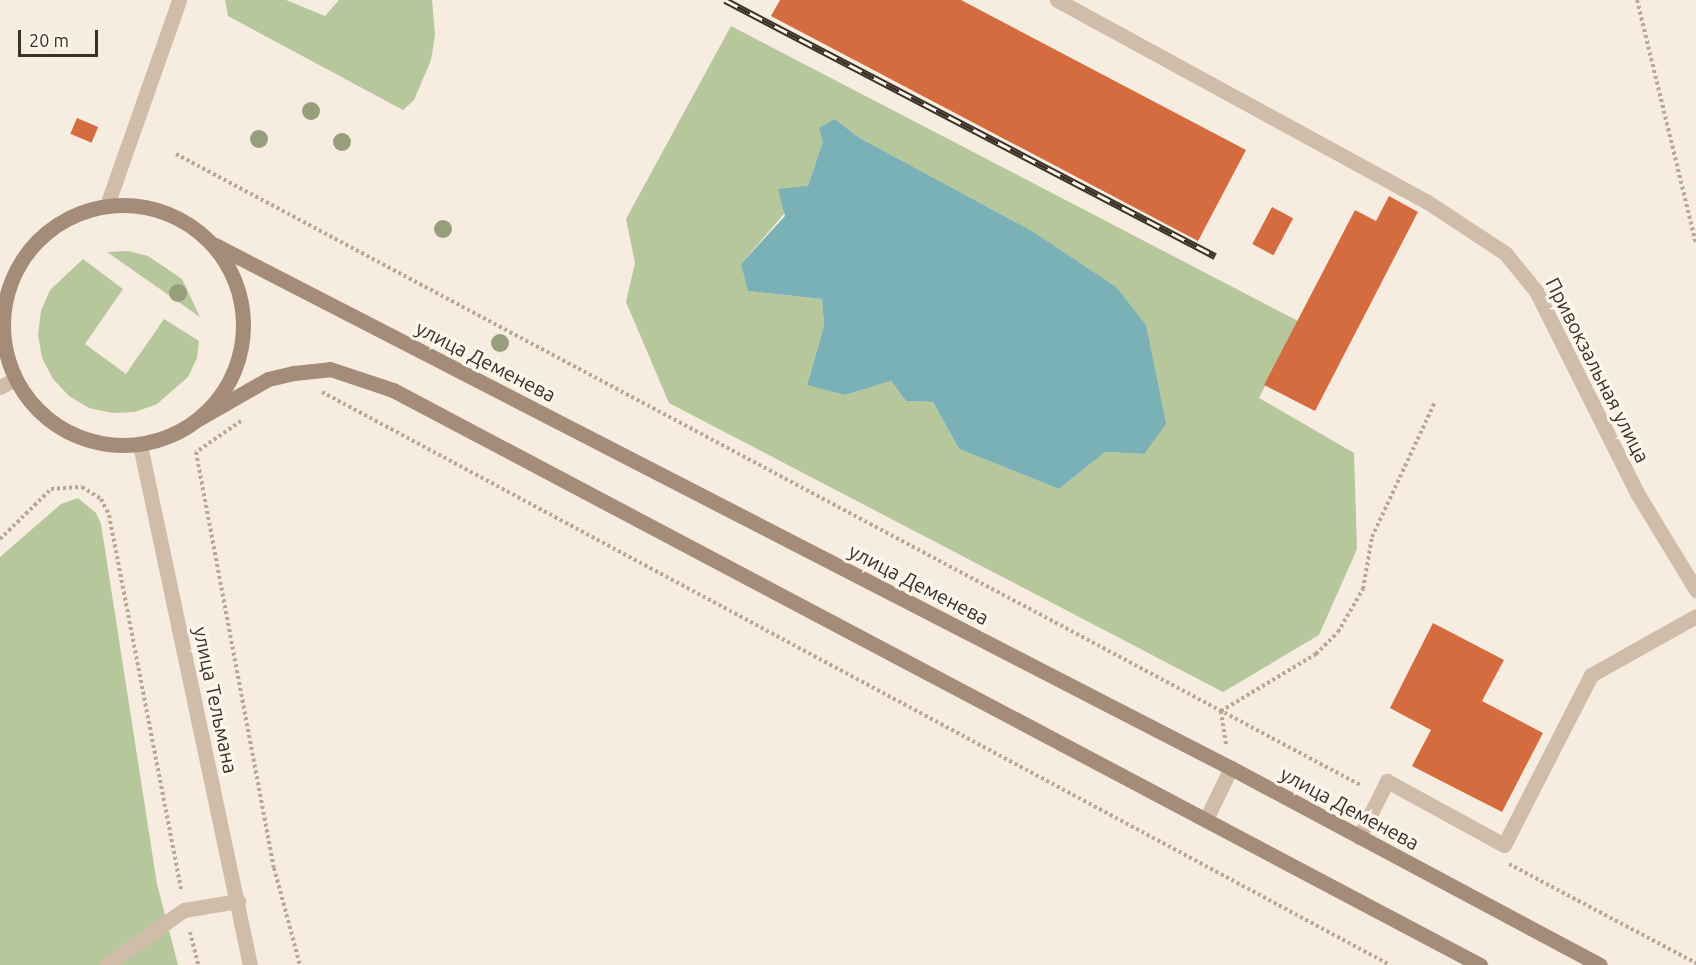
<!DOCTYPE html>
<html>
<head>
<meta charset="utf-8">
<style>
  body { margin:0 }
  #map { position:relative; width:1696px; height:965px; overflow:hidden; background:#f6ecdf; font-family:Ubuntu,sans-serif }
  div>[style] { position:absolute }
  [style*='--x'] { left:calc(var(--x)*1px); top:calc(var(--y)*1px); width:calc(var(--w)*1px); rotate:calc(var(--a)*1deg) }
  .green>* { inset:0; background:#b6c79c }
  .water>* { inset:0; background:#7ab1b7 }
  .building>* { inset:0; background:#d46c3f; transform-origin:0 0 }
  .path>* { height:4px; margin-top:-2px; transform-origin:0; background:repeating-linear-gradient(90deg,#bca793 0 3px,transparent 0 6px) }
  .service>* { height:15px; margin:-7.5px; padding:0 7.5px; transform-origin:7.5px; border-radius:7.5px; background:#d0bda9 }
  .minor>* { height:15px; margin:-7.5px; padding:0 7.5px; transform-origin:7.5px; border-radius:7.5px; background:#d0bda9 }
  .secondary>* { height:15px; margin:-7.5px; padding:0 7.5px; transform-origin:7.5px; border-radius:7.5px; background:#a48c79 }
  .secondary>.ring { margin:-7.5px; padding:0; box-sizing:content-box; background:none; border:15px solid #a48c79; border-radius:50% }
  .rail>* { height:7px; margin-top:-3.5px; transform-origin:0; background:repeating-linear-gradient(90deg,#fcf6ed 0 14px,#3c3129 0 28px); box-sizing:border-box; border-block:2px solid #3c3129 }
  .trees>* { width:18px; height:18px; margin:-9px; border-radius:50%; background:#969e7b }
  span { translate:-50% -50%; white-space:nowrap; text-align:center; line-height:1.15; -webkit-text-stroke:6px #fcf6ed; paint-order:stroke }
  .street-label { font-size:20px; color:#3c3129 }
  .scale { position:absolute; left:18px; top:30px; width:80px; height:27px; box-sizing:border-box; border:3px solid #3c3129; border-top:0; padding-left:8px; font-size:18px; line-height:21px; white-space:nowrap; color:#3c3129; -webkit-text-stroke:4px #fcf6ed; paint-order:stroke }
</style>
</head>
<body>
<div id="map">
  <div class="green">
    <div style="clip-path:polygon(225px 0,286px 0,325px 16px,339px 0,432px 0,435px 35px,431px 60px,414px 100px,403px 110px,228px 16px)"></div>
    <div style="clip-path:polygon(evenodd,731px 26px,1298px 321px,1259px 398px,1354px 453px,1357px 549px,1319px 635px,1223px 692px,669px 403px,626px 302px,635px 263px,626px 219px,731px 26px,835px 119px,858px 137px,1032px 231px,1116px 288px,1144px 454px,1105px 452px,1059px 489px,959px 449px,933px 402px,906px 401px,891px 381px,845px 395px,807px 384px,824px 326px,822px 299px,749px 291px,741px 264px,808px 186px,823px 141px,835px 119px)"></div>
    <div style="clip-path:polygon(128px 251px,148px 256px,182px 279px,200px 317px,107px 252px)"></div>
    <div style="clip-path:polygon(83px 259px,123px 289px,85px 344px,126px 374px,164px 319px,199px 341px,197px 358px,188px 377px,157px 404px,135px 412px,112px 413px,89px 408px,69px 396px,53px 379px,42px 358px,38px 335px,41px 311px,50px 290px)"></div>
    <div style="clip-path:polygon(78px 498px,96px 513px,101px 524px,157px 884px,178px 965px,0 965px,0 557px,61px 504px)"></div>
  </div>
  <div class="water">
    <div style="clip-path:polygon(835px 119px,858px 137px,1032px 231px,1116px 287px,1146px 325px,1166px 424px,1144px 454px,1105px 452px,1059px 489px,959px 449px,933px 402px,906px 401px,891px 381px,845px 395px,807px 385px,824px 326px,822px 299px,748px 291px,741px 264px,785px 216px,778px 189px,808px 186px,823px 141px,819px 128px)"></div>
  </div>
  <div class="building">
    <div style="clip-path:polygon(780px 0,961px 0,1246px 150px,1198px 241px,771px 16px)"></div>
    <div style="left:77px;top:118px;width:23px;height:17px;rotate:23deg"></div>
    <div style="clip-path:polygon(1389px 196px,1418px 212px,1315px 411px,1264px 385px,1355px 210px,1376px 221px)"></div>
    <div style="left:1272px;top:207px;width:24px;height:42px;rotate:28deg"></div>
    <div style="clip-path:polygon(1433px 623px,1504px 660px,1482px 701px,1543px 733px,1502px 812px,1412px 766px,1431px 730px,1390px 708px)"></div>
  </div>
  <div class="path">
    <div style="--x:1637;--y:0;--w:250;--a:76.4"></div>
    <div style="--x:176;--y:154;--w:1344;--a:28.05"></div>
    <div style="--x:322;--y:392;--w:1212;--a:28.21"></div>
    <div style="--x:241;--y:421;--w:55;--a:145.4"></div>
    <div style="--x:196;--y:452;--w:423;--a:79.4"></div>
    <div style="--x:274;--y:868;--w:100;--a:75"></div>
    <div style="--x:0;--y:539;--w:71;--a:-44.4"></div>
    <div style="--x:51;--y:489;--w:31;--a:-4"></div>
    <div style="--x:82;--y:487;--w:22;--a:32"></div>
    <div style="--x:101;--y:499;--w:18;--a:63"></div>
    <div style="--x:109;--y:515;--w:381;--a:79.1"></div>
    <div style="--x:1226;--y:744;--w:33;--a:-99"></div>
    <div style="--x:1221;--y:711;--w:111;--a:-31"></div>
    <div style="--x:1316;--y:654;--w:31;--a:-45"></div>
    <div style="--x:1338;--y:632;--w:50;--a:-59.8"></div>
    <div style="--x:1363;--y:589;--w:53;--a:-80.2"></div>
    <div style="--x:1372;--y:537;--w:149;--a:-65"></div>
    <div style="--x:1509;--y:864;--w:212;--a:27.9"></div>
    <div style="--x:190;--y:932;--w:34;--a:76"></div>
  </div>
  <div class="service">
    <div style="--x:1057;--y:0;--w:420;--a:28.6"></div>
    <div style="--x:107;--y:205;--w:217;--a:-70.6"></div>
    <div style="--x:0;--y:344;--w:4;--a:27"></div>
    <div style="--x:0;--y:387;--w:17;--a:-28"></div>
    <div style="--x:1206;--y:819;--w:57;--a:-63.9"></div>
    <div style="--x:1359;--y:837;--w:63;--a:-63.4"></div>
    <div style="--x:1387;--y:781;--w:133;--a:28.7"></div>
    <div style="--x:1504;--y:845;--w:191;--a:-62.9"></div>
    <div style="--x:1591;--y:675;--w:120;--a:-29.3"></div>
    <div style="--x:106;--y:965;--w:95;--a:-35.2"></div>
    <div style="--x:184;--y:910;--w:55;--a:-9.5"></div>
  </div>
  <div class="minor">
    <div style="--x:1426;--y:201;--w:95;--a:33.4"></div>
    <div style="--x:1505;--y:253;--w:49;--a:50.8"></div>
    <div style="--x:1536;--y:291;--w:226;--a:63.4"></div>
    <div style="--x:1637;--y:493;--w:114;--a:58.7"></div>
    <div style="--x:140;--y:445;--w:532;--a:78.06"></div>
  </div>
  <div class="secondary">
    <div class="ring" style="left:3px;top:205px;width:225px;height:225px"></div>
    <div style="--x:215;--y:245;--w:1143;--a:27.24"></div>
    <div style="--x:1231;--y:768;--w:418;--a:28.1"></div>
    <div style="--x:200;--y:418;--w:78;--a:-29.8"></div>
    <div style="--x:268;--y:379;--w:27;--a:-13"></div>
    <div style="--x:294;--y:373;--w:36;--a:-6"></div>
    <div style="--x:330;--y:369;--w:66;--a:18.4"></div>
    <div style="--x:393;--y:390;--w:1230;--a:27.88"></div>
  </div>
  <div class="rail">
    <div style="--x:725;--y:0;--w:553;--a:27.58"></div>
  </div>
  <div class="trees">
    <div style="left:311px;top:111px"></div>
    <div style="left:259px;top:139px"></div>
    <div style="left:342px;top:142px"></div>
    <div style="left:443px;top:229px"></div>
    <div style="left:178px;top:293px"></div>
    <div style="left:500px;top:343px"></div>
  </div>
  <div class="street-label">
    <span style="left:486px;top:361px;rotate:27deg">улица Деменева</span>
    <span style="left:1598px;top:370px;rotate:63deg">Привокзальная улица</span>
    <span style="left:919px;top:584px;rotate:27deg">улица Деменева</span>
    <span style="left:216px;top:700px;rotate:78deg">улица Тельмана</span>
    <span style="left:1350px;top:808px;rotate:28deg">улица Деменева</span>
  </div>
  <div class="scale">20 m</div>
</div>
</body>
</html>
